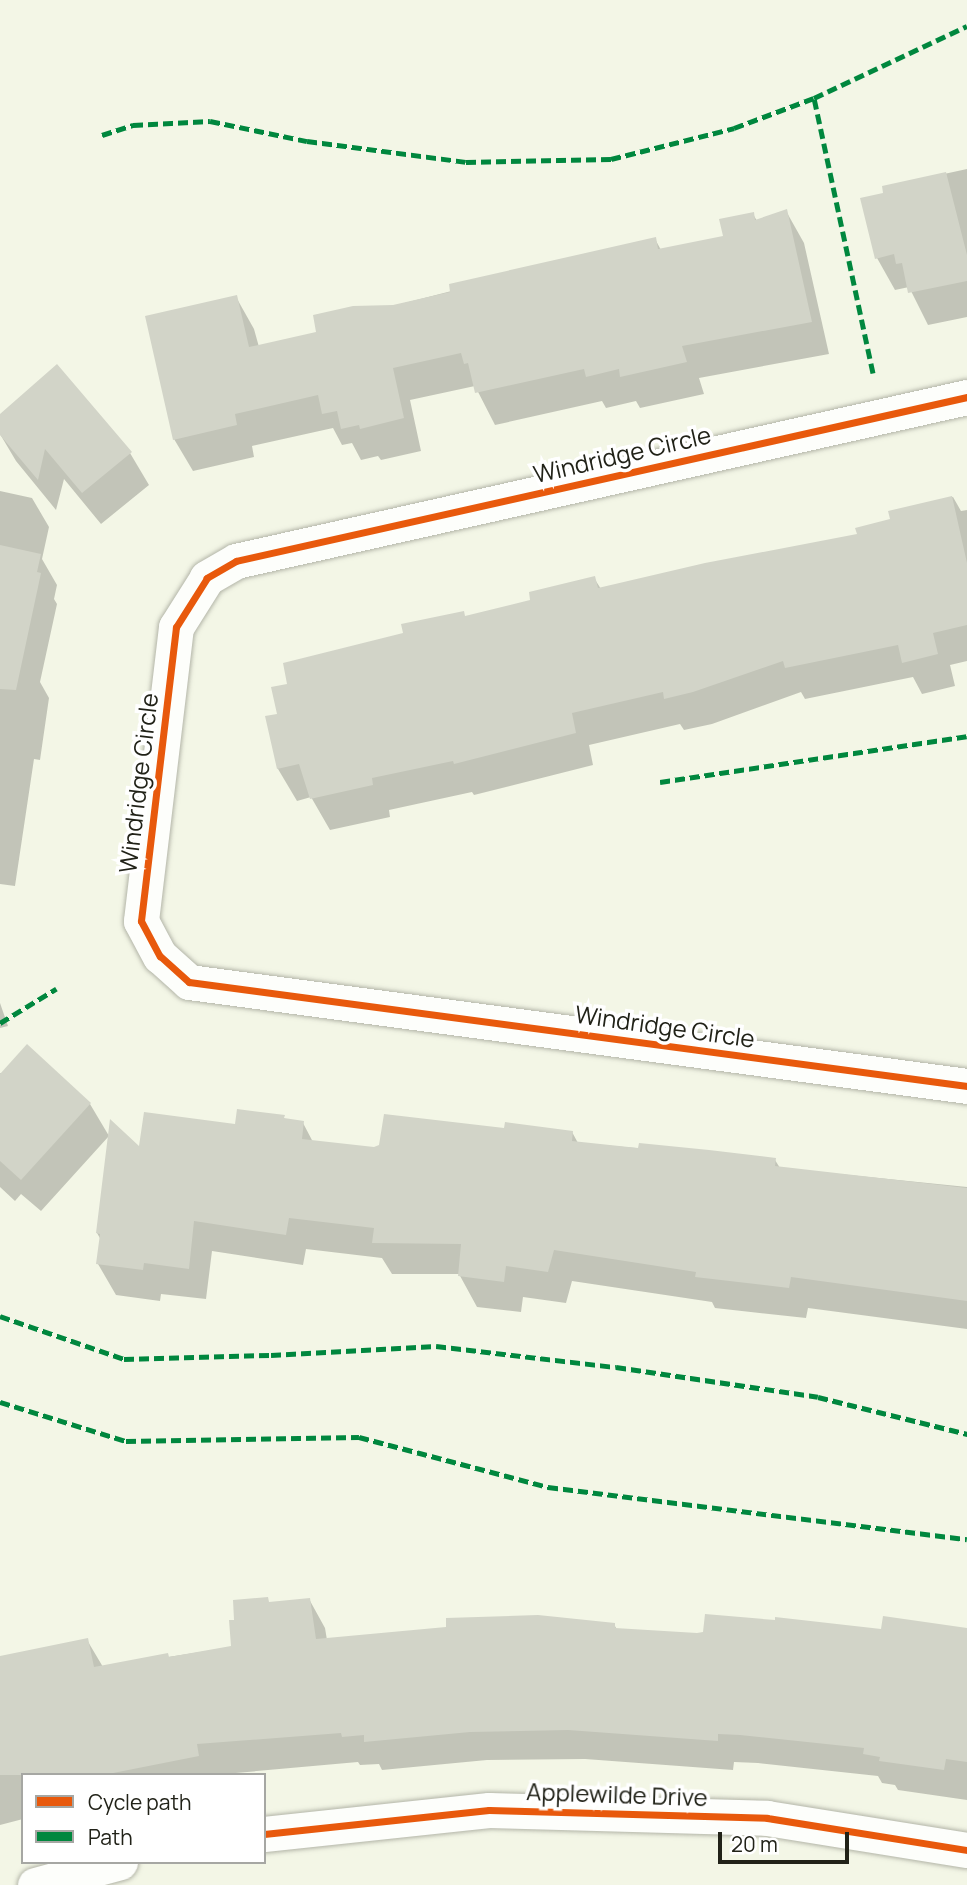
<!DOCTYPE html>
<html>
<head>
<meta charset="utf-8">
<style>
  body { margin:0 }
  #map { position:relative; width:967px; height:1885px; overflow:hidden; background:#f3f6e6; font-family:Manrope,sans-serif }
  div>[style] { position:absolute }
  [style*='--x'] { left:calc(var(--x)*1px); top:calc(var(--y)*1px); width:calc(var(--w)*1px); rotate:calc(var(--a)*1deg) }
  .shadow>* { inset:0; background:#0003 }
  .building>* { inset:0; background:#d2d4c8 }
  .roads { filter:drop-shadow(0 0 2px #b3b5a8) drop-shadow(0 0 2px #b3b5a8) }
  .street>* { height:35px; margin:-17.5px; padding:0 17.5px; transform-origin:17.5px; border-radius:17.5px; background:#fdfefb }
  .quiet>* { height:5px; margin-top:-2.5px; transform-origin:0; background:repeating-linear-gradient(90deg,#00873e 0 10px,transparent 0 15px) }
  .cycleway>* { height:7px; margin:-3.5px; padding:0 3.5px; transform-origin:3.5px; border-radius:3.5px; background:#e8590c }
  span { translate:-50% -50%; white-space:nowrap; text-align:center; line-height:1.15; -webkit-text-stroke:7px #fff; paint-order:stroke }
  .street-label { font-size:24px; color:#212218 }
  .legend { position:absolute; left:21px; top:1773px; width:245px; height:91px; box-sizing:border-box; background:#fff; border:2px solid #a6a7a3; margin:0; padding:9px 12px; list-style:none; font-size:21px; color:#212218 }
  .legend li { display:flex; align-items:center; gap:14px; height:35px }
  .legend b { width:35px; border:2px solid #a6a7a3 }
  .scale { position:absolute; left:718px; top:1832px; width:131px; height:32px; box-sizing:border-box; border:4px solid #212218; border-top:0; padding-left:9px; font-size:21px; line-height:24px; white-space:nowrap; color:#212218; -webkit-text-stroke:5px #fff; paint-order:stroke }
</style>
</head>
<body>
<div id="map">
  <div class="shadow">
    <div style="clip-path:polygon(967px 169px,967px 317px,928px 325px,909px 287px,895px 290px,877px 258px,884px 187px)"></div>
    <div style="clip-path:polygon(786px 211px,804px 243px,829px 354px,699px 378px,704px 394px,640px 408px,636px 401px,606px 408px,602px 401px,495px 425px,475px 386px,410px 400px,421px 451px,381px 460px,378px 456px,361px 460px,352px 443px,342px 445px,333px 428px,252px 446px,254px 457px,193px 471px,174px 439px,236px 297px,254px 329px,259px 347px,318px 334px,393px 306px,655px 239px,661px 250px,725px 237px,753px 214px,757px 221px)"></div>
    <div style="clip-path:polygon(0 427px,130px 453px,149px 485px,101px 524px,64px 479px,56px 510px,16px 461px,0 434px)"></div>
    <div style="clip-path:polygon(0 491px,32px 498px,49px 527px,42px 559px,57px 585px,54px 599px,57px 604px,40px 682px,49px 698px,40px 760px,34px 759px,15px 886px,0 884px)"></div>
    <div style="clip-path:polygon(953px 497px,961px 511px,967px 510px,967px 661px,950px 665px,955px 686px,922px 694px,913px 677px,805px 699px,801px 692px,712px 724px,684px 730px,680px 724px,589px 745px,593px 765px,474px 795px,472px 792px,389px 810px,390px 817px,330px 830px,311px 797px,297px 801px,278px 769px,267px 717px,279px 715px,290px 686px,465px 617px,532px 602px,594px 578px,601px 589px,859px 535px,892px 521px,890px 512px)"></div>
    <div style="clip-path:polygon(0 1003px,8px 1026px,0 1028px)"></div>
    <div style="clip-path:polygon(0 1073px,90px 1104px,109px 1136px,41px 1211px,21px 1194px,15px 1201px,0 1187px)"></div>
    <div style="clip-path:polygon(283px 1117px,286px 1120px,303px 1123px,313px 1142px,375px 1149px,505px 1130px,572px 1132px,578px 1143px,775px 1160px,780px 1168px,967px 1187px,967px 1329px,808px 1308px,806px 1318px,715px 1308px,712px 1302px,572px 1281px,566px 1303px,523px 1297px,521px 1312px,477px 1307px,459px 1274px,392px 1274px,382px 1258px,306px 1249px,303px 1265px,212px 1251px,206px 1299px,161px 1294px,160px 1301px,116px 1295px,98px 1264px,101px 1240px,97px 1233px,141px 1149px)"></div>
    <div style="clip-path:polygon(309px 1599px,325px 1628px,327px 1640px,614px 1624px,617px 1630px,697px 1635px,967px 1629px,967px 1800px,898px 1790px,895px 1785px,882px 1783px,878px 1776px,758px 1763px,734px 1762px,733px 1770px,585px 1759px,487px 1760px,382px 1770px,379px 1764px,360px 1765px,358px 1762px,213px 1775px,23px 1775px,23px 1819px,0 1825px,0 1685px,87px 1640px,103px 1667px,233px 1647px,270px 1603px)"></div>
  </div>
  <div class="building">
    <div style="clip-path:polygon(946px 172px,967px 255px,967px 281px,908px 293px,902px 263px,896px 264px,894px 254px,875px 259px,860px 198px,883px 193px,882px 186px)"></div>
    <div style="clip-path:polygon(787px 209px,812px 322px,682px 346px,687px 362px,620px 377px,619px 369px,586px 377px,584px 369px,475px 393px,468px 363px,464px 364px,461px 353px,393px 368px,404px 418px,360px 429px,359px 425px,341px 429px,337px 411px,322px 414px,318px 395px,235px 414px,237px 425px,173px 440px,145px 316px,237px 295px,249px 347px,316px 332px,313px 315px,353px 306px,393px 305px,450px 292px,449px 284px,656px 237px,658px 249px,723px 236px,719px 219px,754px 212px,755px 220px)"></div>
    <div style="clip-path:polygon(57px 364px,132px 452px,82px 493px,45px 449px,38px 480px,0 435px,0 414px)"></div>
    <div style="clip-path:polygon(952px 496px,967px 563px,967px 625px,933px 633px,938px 654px,902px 663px,898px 645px,785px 668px,783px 661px,693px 692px,664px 699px,663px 692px,572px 713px,576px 733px,454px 764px,453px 761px,372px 778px,373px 785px,310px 799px,299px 764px,277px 769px,265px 716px,277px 714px,271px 687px,287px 684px,283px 663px,403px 633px,401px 624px,464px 611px,465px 616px,530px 600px,529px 592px,595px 576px,598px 588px,705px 563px,857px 534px,855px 528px,890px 519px,888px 511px)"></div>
    <div style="clip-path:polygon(0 545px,41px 554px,37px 572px,41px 573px,16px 690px,0 689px)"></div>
    <div style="clip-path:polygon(27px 1044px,91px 1103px,21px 1180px,0 1161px,0 1074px)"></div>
    <div style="clip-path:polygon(237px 1109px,285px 1115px,284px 1118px,304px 1121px,302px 1139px,374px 1147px,379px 1145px,384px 1114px,504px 1128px,505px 1122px,573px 1131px,572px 1141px,638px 1148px,639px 1143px,709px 1150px,776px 1158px,775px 1166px,967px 1188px,967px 1301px,791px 1277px,789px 1288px,695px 1277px,696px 1272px,554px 1250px,548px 1272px,506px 1266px,504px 1282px,458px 1276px,461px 1244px,372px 1243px,374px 1228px,289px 1218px,286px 1235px,194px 1221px,189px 1269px,144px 1263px,143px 1270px,96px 1264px,100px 1234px,96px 1233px,110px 1119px,139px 1146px,144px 1112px,235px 1124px)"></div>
    <div style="clip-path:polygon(268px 1597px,269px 1602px,310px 1598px,316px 1639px,446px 1627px,446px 1618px,538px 1615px,615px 1623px,615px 1628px,697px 1633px,703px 1632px,705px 1614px,775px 1620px,775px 1617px,881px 1629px,883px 1616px,967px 1628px,967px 1762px,946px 1759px,944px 1770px,879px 1761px,880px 1757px,863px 1754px,864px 1748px,740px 1735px,718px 1734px,718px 1741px,568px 1730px,470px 1732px,364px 1742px,364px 1735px,342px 1737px,341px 1733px,197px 1744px,199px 1756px,103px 1775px,0 1775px,0 1656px,88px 1638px,94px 1667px,168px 1653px,169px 1657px,231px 1646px,229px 1620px,234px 1620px,233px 1600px)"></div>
  </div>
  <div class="roads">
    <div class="street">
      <div style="--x:967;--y:397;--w:749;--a:167.36"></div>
      <div style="--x:236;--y:561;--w:34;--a:150"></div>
      <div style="--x:207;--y:578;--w:58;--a:122.3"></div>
      <div style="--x:176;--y:627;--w:296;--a:96.8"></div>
      <div style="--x:141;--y:921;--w:40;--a:62"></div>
      <div style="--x:160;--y:956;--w:39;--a:42"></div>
      <div style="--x:189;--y:982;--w:785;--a:7.61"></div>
      <div style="--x:264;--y:1834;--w:226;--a:-6.1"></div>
      <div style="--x:489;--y:1810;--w:278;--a:1.6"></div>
      <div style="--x:767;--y:1818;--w:203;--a:9.1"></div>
      <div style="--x:35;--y:1885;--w:88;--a:-15.1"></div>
    </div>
  </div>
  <div class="quiet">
    <div style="--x:102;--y:135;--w:33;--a:-18"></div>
    <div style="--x:133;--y:125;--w:77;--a:-3"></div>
    <div style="--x:210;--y:121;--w:99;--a:11.7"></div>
    <div style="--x:307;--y:141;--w:160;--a:7.5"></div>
    <div style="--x:466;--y:162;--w:145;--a:-1.2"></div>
    <div style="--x:611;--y:159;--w:127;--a:-14.1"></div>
    <div style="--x:734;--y:128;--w:85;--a:-20.6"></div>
    <div style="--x:873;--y:373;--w:281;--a:-102.1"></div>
    <div style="--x:814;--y:98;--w:169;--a:-25.2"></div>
    <div style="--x:660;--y:782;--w:310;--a:-8.5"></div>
    <div style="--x:0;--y:1023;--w:66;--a:-31.3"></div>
    <div style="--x:0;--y:1316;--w:131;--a:19.1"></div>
    <div style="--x:124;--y:1359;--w:147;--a:-1.6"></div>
    <div style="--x:271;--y:1355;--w:165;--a:-3.1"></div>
    <div style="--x:436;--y:1346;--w:181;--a:6.7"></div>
    <div style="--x:616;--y:1367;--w:204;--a:8.4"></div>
    <div style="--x:818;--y:1397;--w:154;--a:13.9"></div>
    <div style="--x:0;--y:1402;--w:132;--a:17.2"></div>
    <div style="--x:126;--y:1441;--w:233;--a:-1"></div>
    <div style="--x:359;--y:1437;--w:196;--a:14.8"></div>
    <div style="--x:548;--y:1487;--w:422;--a:7.1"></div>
  </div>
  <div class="cycleway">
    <div style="--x:967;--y:397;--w:749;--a:167.36"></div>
    <div style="--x:236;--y:561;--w:34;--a:150"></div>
    <div style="--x:207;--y:578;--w:58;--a:122.3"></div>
    <div style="--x:176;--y:627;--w:296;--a:96.8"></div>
    <div style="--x:141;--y:921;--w:40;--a:62"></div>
    <div style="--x:160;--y:956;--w:39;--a:42"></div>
    <div style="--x:189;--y:982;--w:785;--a:7.61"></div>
    <div style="--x:264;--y:1834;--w:226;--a:-6.1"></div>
    <div style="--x:489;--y:1810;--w:278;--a:1.6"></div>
    <div style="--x:767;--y:1818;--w:203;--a:9.1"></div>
  </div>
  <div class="street-label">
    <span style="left:622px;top:454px;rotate:-13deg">Windridge Circle</span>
    <span style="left:138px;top:783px;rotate:-83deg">Windridge Circle</span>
    <span style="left:665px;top:1026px;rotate:8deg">Windridge Circle</span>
    <span style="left:617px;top:1794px;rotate:2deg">Applewilde Drive</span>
  </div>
  <ul class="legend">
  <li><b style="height:9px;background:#e8590c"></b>Cycle path</li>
  <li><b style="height:9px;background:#00873e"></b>Path</li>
  </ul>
  <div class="scale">20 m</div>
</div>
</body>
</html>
